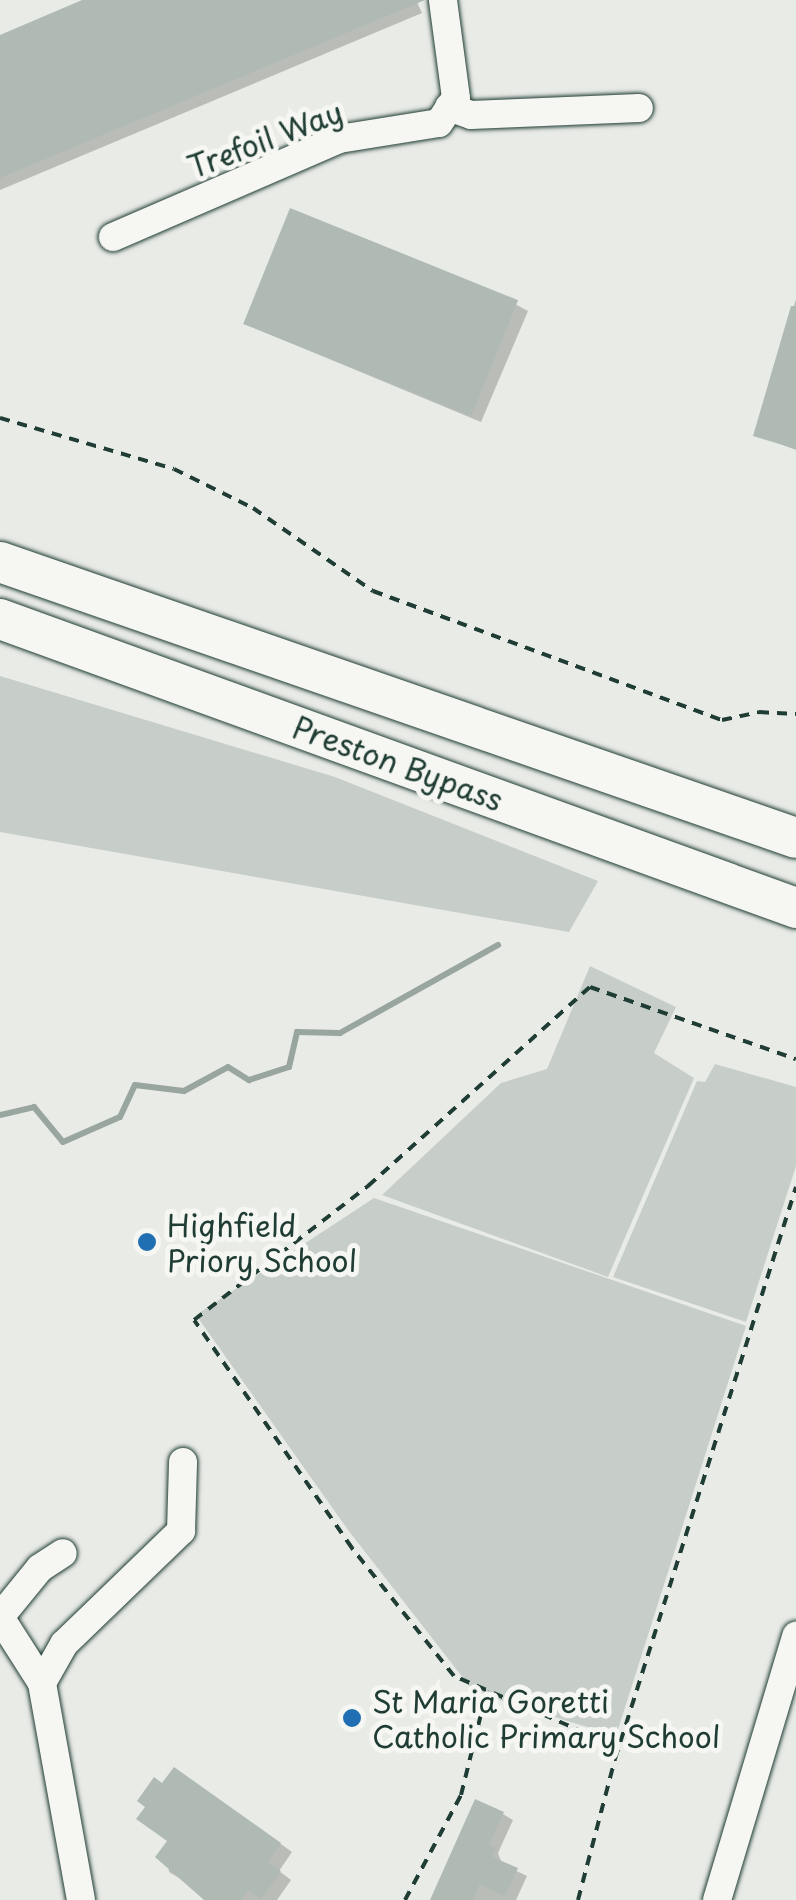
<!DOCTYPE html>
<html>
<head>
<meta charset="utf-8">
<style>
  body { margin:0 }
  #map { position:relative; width:796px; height:1900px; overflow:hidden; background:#e9ebe7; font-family:"Playpen Sans",sans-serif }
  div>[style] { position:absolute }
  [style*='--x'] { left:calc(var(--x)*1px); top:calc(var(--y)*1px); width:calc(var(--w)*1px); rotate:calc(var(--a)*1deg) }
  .green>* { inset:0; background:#c7cec9 }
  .shadow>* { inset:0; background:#0003 }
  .stream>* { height:6px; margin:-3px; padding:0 3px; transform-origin:3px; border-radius:3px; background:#99a6a0 }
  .building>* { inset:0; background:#b0bab5; transform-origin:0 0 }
  .path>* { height:4px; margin-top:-2px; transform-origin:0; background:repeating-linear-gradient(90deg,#1f3d34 0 10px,transparent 0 18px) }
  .roads { filter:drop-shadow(0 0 2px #1f3d34) drop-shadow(0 0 2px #1f3d34) }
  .minor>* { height:28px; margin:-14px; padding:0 14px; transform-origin:14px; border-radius:14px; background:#f6f6f2 }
  .highway>* { height:40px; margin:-20px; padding:0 20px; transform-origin:20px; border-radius:20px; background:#f6f6f2 }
  .dots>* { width:28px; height:28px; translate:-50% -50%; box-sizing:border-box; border:5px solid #f6f6f2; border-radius:50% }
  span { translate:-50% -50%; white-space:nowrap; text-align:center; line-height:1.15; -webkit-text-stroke:10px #f6f6f2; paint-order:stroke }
  .street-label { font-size:30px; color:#1f3d34 }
  .poi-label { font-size:30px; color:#1f3d34 }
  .left { translate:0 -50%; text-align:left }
</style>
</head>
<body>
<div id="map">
  <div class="green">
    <div style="clip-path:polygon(0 676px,335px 777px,598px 881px,569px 932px,0 832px)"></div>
    <div style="clip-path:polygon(590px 966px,676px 1007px,654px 1053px,694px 1078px,608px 1277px,382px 1195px,501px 1083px,547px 1069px)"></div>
    <div style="clip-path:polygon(715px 1064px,796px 1087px,796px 1166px,746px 1322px,613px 1277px,697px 1081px,705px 1082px)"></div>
    <div style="clip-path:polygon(374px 1198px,746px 1326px,616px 1736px,474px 1692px,348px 1530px,196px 1315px)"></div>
  </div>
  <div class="shadow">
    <div style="clip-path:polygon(89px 0,416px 0,422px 13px,0 190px,0 37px)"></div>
    <div style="clip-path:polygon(796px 299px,796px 450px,756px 435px)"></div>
    <div style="clip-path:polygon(515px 304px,528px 311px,481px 422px,257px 329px)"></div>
    <div style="clip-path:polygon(187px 1777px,292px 1852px,279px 1871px,291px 1880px,277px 1900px,217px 1900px,169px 1872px,163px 1786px)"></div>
    <div style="clip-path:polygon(503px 1814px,513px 1820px,498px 1853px,502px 1864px,527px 1876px,516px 1900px,433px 1900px)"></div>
  </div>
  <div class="stream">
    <div style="--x:0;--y:1115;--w:35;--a:-13"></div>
    <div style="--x:34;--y:1107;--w:45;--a:50.4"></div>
    <div style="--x:63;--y:1142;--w:62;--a:-23.7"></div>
    <div style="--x:120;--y:1117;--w:35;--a:-65"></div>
    <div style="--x:135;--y:1085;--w:49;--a:7"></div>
    <div style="--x:184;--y:1091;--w:50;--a:-28.6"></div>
    <div style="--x:228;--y:1067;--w:25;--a:32"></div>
    <div style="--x:249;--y:1080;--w:42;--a:-18"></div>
    <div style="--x:289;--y:1067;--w:36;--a:-77"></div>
    <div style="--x:297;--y:1032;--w:43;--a:1.3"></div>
    <div style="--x:340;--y:1033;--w:181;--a:-29.1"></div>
  </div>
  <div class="building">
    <div style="clip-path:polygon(82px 0,425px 0,0 178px,0 35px)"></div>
    <div style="left:290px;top:208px;width:246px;height:125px;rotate:22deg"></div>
    <div style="clip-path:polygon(791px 306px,796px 306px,796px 449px,753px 436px)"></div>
    <div style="clip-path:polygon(174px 1767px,281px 1843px,268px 1862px,281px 1871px,261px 1899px,248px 1890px,241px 1900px,204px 1900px,155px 1857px,167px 1841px,136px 1819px,145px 1807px,137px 1801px,154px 1777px,162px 1783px)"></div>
    <div style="clip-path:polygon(475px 1799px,504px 1812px,489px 1845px,495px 1848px,492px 1857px,518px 1868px,505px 1896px,480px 1884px,472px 1900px,430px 1900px)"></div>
  </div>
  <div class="path">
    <div style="--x:0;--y:418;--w:181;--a:16.3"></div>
    <div style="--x:174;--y:469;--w:88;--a:26.3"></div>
    <div style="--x:253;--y:508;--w:146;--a:34.7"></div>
    <div style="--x:373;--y:591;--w:372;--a:20.3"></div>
    <div style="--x:722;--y:720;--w:38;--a:-12"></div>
    <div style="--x:759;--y:712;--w:37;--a:3"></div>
    <div style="--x:618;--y:1747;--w:179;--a:-156.6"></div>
    <div style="--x:454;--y:1676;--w:164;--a:-128.6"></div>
    <div style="--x:352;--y:1548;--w:277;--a:-124.7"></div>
    <div style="--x:194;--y:1320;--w:220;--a:-37.6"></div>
    <div style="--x:368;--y:1186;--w:298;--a:-41.9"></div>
    <div style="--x:590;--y:987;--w:218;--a:19.3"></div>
    <div style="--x:405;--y:1900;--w:119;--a:-61.9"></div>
    <div style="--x:461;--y:1795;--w:108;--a:-76.1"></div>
    <div style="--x:578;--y:1900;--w:146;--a:-75.3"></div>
    <div style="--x:615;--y:1759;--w:600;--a:-72.44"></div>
  </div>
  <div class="roads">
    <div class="minor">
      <div style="--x:449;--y:107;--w:23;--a:20"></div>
      <div style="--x:471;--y:115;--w:168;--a:-2.4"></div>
      <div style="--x:113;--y:237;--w:246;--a:-23.4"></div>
      <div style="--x:339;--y:139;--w:101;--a:-9.1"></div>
      <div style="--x:439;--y:123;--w:30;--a:-56"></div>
      <div style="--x:456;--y:98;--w:99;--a:-97.6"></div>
      <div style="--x:42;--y:1683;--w:78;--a:-122.5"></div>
      <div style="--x:0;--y:1617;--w:63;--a:-50.8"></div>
      <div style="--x:40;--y:1568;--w:27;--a:-33"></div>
      <div style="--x:81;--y:1900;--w:220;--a:-100.2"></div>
      <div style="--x:42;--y:1683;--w:45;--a:-60.6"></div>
      <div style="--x:64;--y:1644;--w:163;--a:-44"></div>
      <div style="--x:181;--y:1531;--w:69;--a:-88.3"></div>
      <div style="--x:717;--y:1900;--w:276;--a:-73.3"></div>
    </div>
    <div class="highway">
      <div style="--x:0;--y:562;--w:842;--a:19.12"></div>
      <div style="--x:0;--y:619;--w:847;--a:19.95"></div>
    </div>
  </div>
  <div class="dots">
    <div style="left:147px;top:1242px;background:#1f6fb2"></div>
    <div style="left:352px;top:1718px;background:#1f6fb2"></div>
  </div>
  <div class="street-label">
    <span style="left:265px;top:139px;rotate:-21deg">Trefoil Way</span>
    <span style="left:398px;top:763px;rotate:20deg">Preston Bypass</span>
  </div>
  <div class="poi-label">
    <span class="left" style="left:167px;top:1242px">Highfield<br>Priory School</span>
    <span class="left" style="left:372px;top:1718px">St Maria Goretti<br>Catholic Primary School</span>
  </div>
</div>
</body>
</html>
